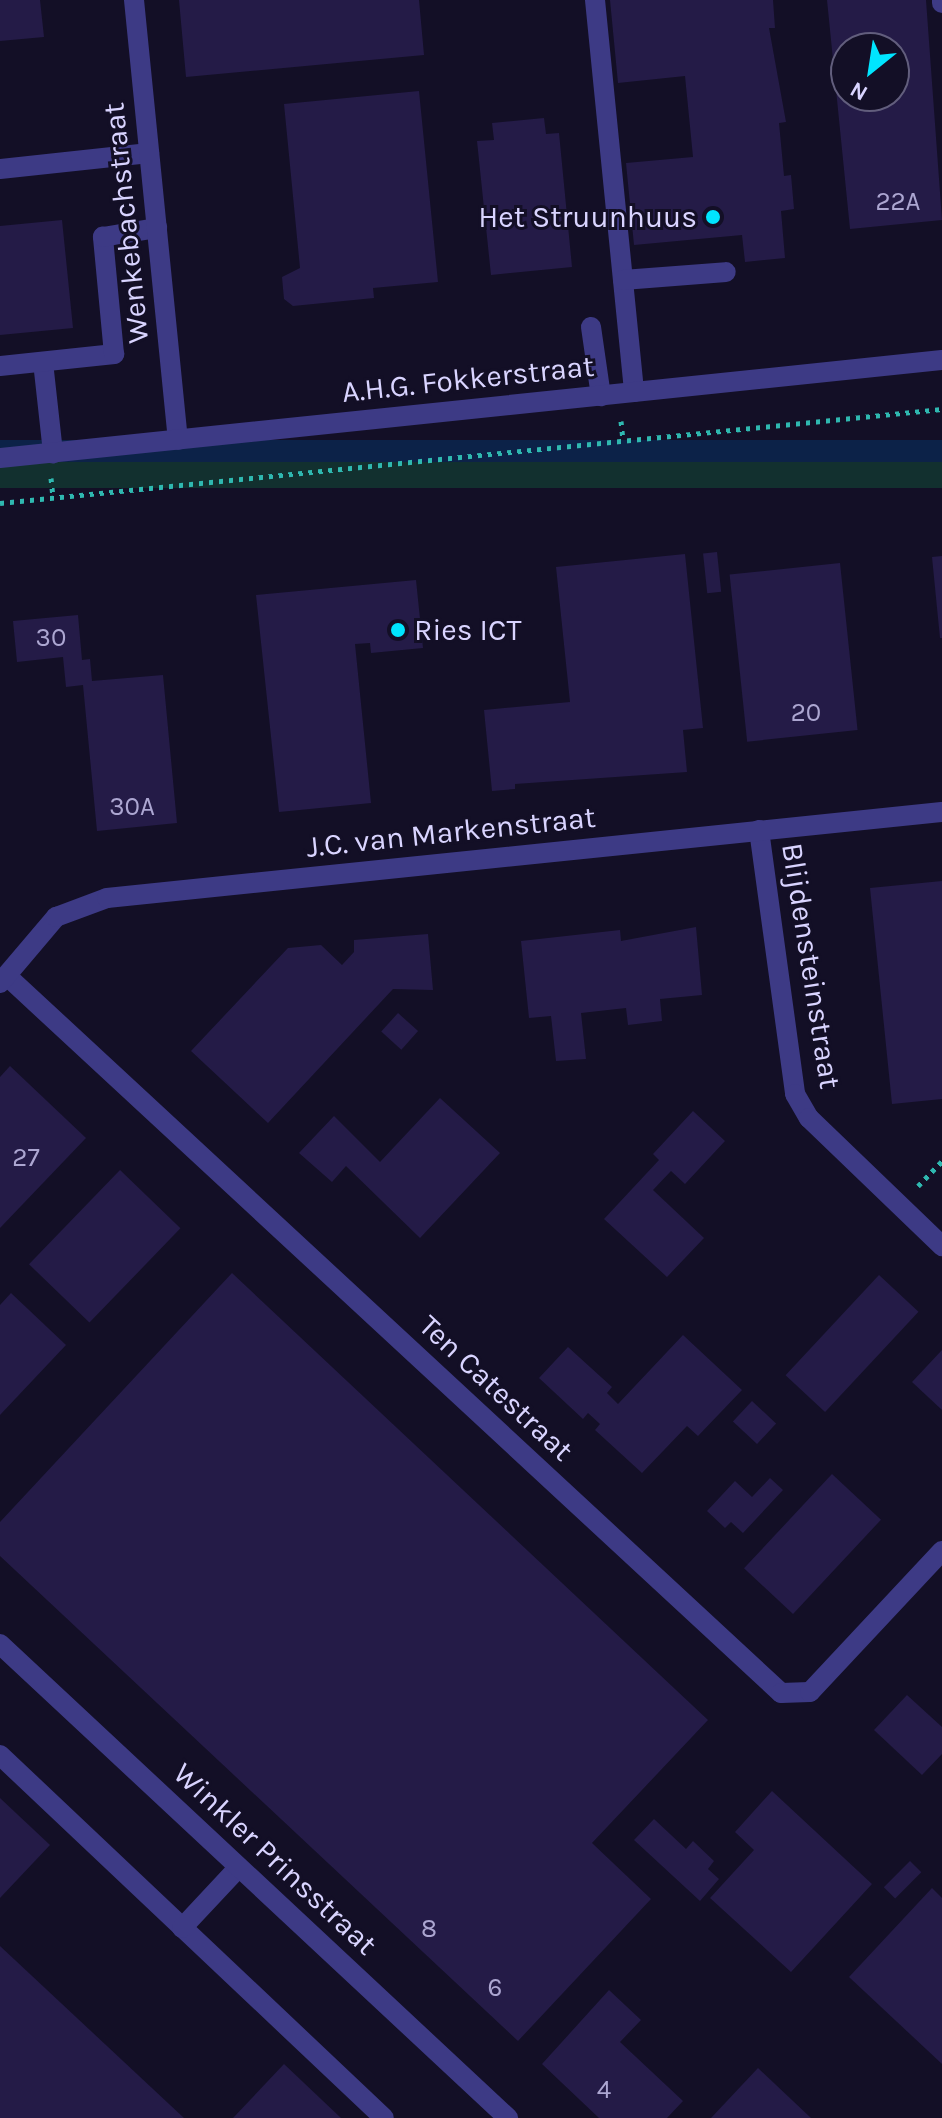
<!DOCTYPE html>
<html>
<head>
<meta charset="utf-8">
<style>
  body { margin:0 }
  #map { position:relative; width:942px; height:2118px; overflow:hidden; background:#130f26; font-family:Karla,sans-serif }
  div>[style] { position:absolute }
  [style*='--x'] { left:calc(var(--x)*1px); top:calc(var(--y)*1px); width:calc(var(--w)*1px); rotate:calc(var(--a)*1deg) }
  .green>* { inset:0; background:#12302f; transform-origin:0 0 }
  .water>* { inset:0; background:#0c2248; transform-origin:0 0 }
  .building>* { inset:0; background:#241b47; transform-origin:0 0 }
  .path>* { height:5px; margin-top:-2.5px; transform-origin:0; background:repeating-linear-gradient(90deg,#2fb8b0 0 4px,transparent 0 10px) }
  .service>* { height:20px; margin:-10px; padding:0 10px; transform-origin:10px; border-radius:10px; background:#3d3a85 }
  .minor>* { height:20px; margin:-10px; padding:0 10px; transform-origin:10px; border-radius:10px; background:#3d3a85 }
  .tertiary>* { height:20px; margin:-10px; padding:0 10px; transform-origin:10px; border-radius:10px; background:#3d3a85 }
  .dots>* { width:22px; height:22px; translate:-50% -50%; box-sizing:border-box; border:4px solid #130f26; border-radius:50% }
  span { translate:-50% -50%; white-space:nowrap; text-align:center; line-height:1.15; -webkit-text-stroke:6px #130f26; paint-order:stroke }
  .number-label { font-size:26px; color:#aca6d1 }
  .number-label span { -webkit-text-stroke-width:0 }
  .poi-label { font-size:30px; color:#d9d4ff }
  .right { translate:-100% -50%; text-align:right }
  .left { translate:0 -50%; text-align:left }
  .street-label { font-size:30px; color:#d9d4ff }
  .north { position:absolute; left:830px; top:32px; width:80px; height:80px; box-sizing:border-box; background:#130f26; border:2px solid #625e7d; border-radius:50%; rotate:210deg; font-size:22px; font-weight:700; line-height:32px; text-align:center; color:#d9d4ff }
  .north::after { content:''; display:block; margin:auto; width:28px; height:36px; background:#00e5ff; clip-path:polygon(50% 0,100% 100%,50% 72%,0 100%) }
</style>
</head>
<body>
<div id="map">
  <div class="green">
    <div style="left:942px;top:462px;width:26px;height:947px;rotate:90deg"></div>
  </div>
  <div class="water">
    <div style="left:942px;top:440px;width:22px;height:946px;rotate:90deg"></div>
  </div>
  <div class="building">
    <div style="clip-path:polygon(0 0,40px 0,44px 37px,0 41px)"></div>
    <div style="clip-path:polygon(179px 0,419px 0,424px 55px,186px 77px)"></div>
    <div style="clip-path:polygon(610px 0,773px 0,775px 28px,769px 28px,786px 122px,779px 123px,784px 176px,791px 175px,794px 209px,781px 211px,785px 258px,745px 262px,742px 235px,634px 245px,626px 163px,693px 157px,685px 76px,618px 83px)"></div>
    <div style="clip-path:polygon(evenodd,827px 0,926px 0,942px 220px,850px 229px,827px 0,846px 48px,894px 48px,894px 96px,846px 96px,846px 48px)"></div>
    <div style="clip-path:polygon(419px 91px,438px 282px,373px 288px,374px 298px,293px 306px,284px 299px,282px 277px,300px 268px,284px 104px)"></div>
    <div style="clip-path:polygon(544px 118px,546px 134px,559px 133px,572px 267px,491px 275px,477px 141px,494px 140px,492px 123px)"></div>
    <div style="clip-path:polygon(62px 220px,73px 328px,0 335px,0 226px)"></div>
    <div style="left:717px;top:552px;width:40px;height:14px;rotate:84deg"></div>
    <div style="clip-path:polygon(685px 554px,703px 728px,683px 730px,687px 772px,515px 784px,515px 789px,492px 791px,484px 710px,570px 702px,556px 567px)"></div>
    <div style="clip-path:polygon(942px 556px,942px 638px,940px 638px,932px 557px)"></div>
    <div style="left:840px;top:563px;width:168px;height:111px;rotate:84deg"></div>
    <div style="clip-path:polygon(416px 580px,423px 648px,371px 653px,370px 643px,355px 644px,371px 803px,279px 812px,256px 595px)"></div>
    <div style="clip-path:polygon(78px 615px,82px 660px,90px 659px,92px 681px,163px 675px,177px 823px,97px 831px,83px 685px,66px 687px,63px 657px,17px 662px,13px 621px)"></div>
    <div style="clip-path:polygon(942px 881px,942px 1099px,892px 1104px,870px 888px)"></div>
    <div style="clip-path:polygon(696px 927px,702px 995px,660px 999px,662px 1021px,628px 1025px,626px 1008px,581px 1013px,586px 1059px,556px 1061px,551px 1016px,529px 1018px,521px 941px,620px 930px,621px 941px)"></div>
    <div style="clip-path:polygon(428px 934px,433px 990px,393px 989px,268px 1123px,191px 1051px,288px 948px,321px 945px,342px 965px,354px 952px,354px 940px)"></div>
    <div style="left:398px;top:1013px;width:27px;height:25px;rotate:42deg"></div>
    <div style="clip-path:polygon(10px 1066px,86px 1138px,0 1228px,0 1077px)"></div>
    <div style="clip-path:polygon(440px 1098px,500px 1153px,420px 1238px,346px 1166px,332px 1182px,299px 1153px,334px 1116px,380px 1162px)"></div>
    <div style="clip-path:polygon(693px 1111px,725px 1141px,685px 1184px,671px 1171px,653px 1190px,704px 1238px,667px 1277px,604px 1219px,659px 1160px,653px 1154px)"></div>
    <div style="left:120px;top:1170px;width:84px;height:131px;rotate:44deg"></div>
    <div style="clip-path:polygon(232px 1273px,708px 1720px,592px 1843px,651px 1899px,518px 2041px,0 1556px,0 1522px)"></div>
    <div style="left:879px;top:1275px;width:54px;height:137px;rotate:43deg"></div>
    <div style="clip-path:polygon(11px 1293px,66px 1345px,0 1415px,0 1305px)"></div>
    <div style="clip-path:polygon(683px 1335px,742px 1390px,698px 1436px,687px 1426px,642px 1473px,595px 1430px,600px 1424px,588px 1413px,583px 1419px,539px 1378px,568px 1347px,612px 1387px,607px 1393px,618px 1404px)"></div>
    <div style="clip-path:polygon(942px 1350px,942px 1410px,912px 1382px)"></div>
    <div style="left:752px;top:1401px;width:33px;height:28px;rotate:43deg"></div>
    <div style="left:832px;top:1474px;width:67px;height:129px;rotate:43deg"></div>
    <div style="clip-path:polygon(770px 1478px,783px 1490px,743px 1533px,731px 1522px,725px 1528px,707px 1511px,735px 1481px,752px 1497px)"></div>
    <div style="clip-path:polygon(907px 1695px,942px 1727px,942px 1754px,922px 1775px,874px 1730px)"></div>
    <div style="clip-path:polygon(772px 1791px,872px 1884px,791px 1972px,710px 1898px,754px 1850px,735px 1832px)"></div>
    <div style="clip-path:polygon(0 1798px,50px 1845px,0 1898px)"></div>
    <div style="clip-path:polygon(654px 1819px,686px 1849px,693px 1841px,714px 1861px,708px 1869px,719px 1879px,700px 1901px,634px 1840px)"></div>
    <div style="left:910px;top:1861px;width:16px;height:37px;rotate:45deg"></div>
    <div style="clip-path:polygon(932px 1888px,942px 1898px,942px 2064px,849px 1977px)"></div>
    <div style="clip-path:polygon(0 1946px,184px 2118px,0 2118px)"></div>
    <div style="clip-path:polygon(609px 1990px,641px 2020px,620px 2042px,683px 2101px,667px 2118px,599px 2118px,542px 2064px)"></div>
    <div style="clip-path:polygon(284px 2064px,341px 2118px,233px 2118px)"></div>
    <div style="clip-path:polygon(758px 2068px,811px 2118px,711px 2118px)"></div>
  </div>
  <div class="path">
    <div style="--x:621;--y:421;--w:19;--a:84"></div>
    <div style="--x:51;--y:478;--w:19;--a:84"></div>
    <div style="--x:0;--y:503;--w:947;--a:-5.7"></div>
    <div style="--x:918;--y:1186;--w:35;--a:-46"></div>
  </div>
  <div class="service">
    <div style="--x:595;--y:0;--w:394;--a:84.3"></div>
    <div style="--x:942;--y:0;--w:3;--a:90"></div>
    <div style="--x:0;--y:169;--w:150;--a:-6.1"></div>
    <div style="--x:623;--y:280;--w:103;--a:-4.4"></div>
    <div style="--x:591;--y:327;--w:70;--a:81.8"></div>
    <div style="--x:43;--y:362;--w:92;--a:83.7"></div>
    <div style="--x:0;--y:366;--w:115;--a:-6"></div>
    <div style="--x:114;--y:354;--w:118;--a:-95.4"></div>
    <div style="--x:103;--y:237;--w:55;--a:-9.5"></div>
    <div style="--x:0;--y:1755;--w:528;--a:43.39"></div>
    <div style="--x:182;--y:1928;--w:83;--a:-46.9"></div>
  </div>
  <div class="minor">
    <div style="--x:134;--y:0;--w:442;--a:84.3"></div>
    <div style="--x:759;--y:830;--w:266;--a:82.2"></div>
    <div style="--x:795;--y:1094;--w:28;--a:60"></div>
    <div style="--x:809;--y:1118;--w:185;--a:43.9"></div>
    <div style="--x:7;--y:976;--w:1055;--a:42.81"></div>
    <div style="--x:781;--y:1693;--w:29;--a:-2"></div>
    <div style="--x:810;--y:1692;--w:193;--a:-46.9"></div>
    <div style="--x:0;--y:983;--w:87;--a:-49.7"></div>
    <div style="--x:56;--y:917;--w:54;--a:-20.4"></div>
    <div style="--x:107;--y:898;--w:839;--a:-5.88"></div>
    <div style="--x:0;--y:1644;--w:695;--a:43.02"></div>
  </div>
  <div class="tertiary">
    <div style="--x:0;--y:458;--w:947;--a:-5.94"></div>
  </div>
  <div class="dots">
    <div style="left:713px;top:217px;background:#00e5ff"></div>
    <div style="left:398px;top:630px;background:#00e5ff"></div>
  </div>
  <div class="number-label">
    <span style="left:898px;top:202px">22A</span>
    <span style="left:51px;top:638px">30</span>
    <span style="left:806px;top:713px">20</span>
    <span style="left:132px;top:807px">30A</span>
    <span style="left:26px;top:1158px">27</span>
    <span style="left:429px;top:1929px">8</span>
    <span style="left:495px;top:1988px">6</span>
    <span style="left:604px;top:2090px">4</span>
  </div>
  <div class="poi-label">
    <span class="right" style="left:697px;top:217px">Het Struunhuus</span>
    <span class="left" style="left:414px;top:630px">Ries ICT</span>
  </div>
  <div class="street-label">
    <span style="left:126px;top:223px;rotate:-96deg">Wenkebachstraat</span>
    <span style="left:468px;top:379px;rotate:-6deg">A.H.G. Fokkerstraat</span>
    <span style="left:451px;top:832px;rotate:-6deg">J.C. van Markenstraat</span>
    <span style="left:811px;top:966px;rotate:81deg">Blijdensteinstraat</span>
    <span style="left:496px;top:1388px;rotate:43deg">Ten Catestraat</span>
    <span style="left:275px;top:1859px;rotate:43deg">Winkler Prinsstraat</span>
  </div>
  <div class="north">N</div>
</div>
</body>
</html>
